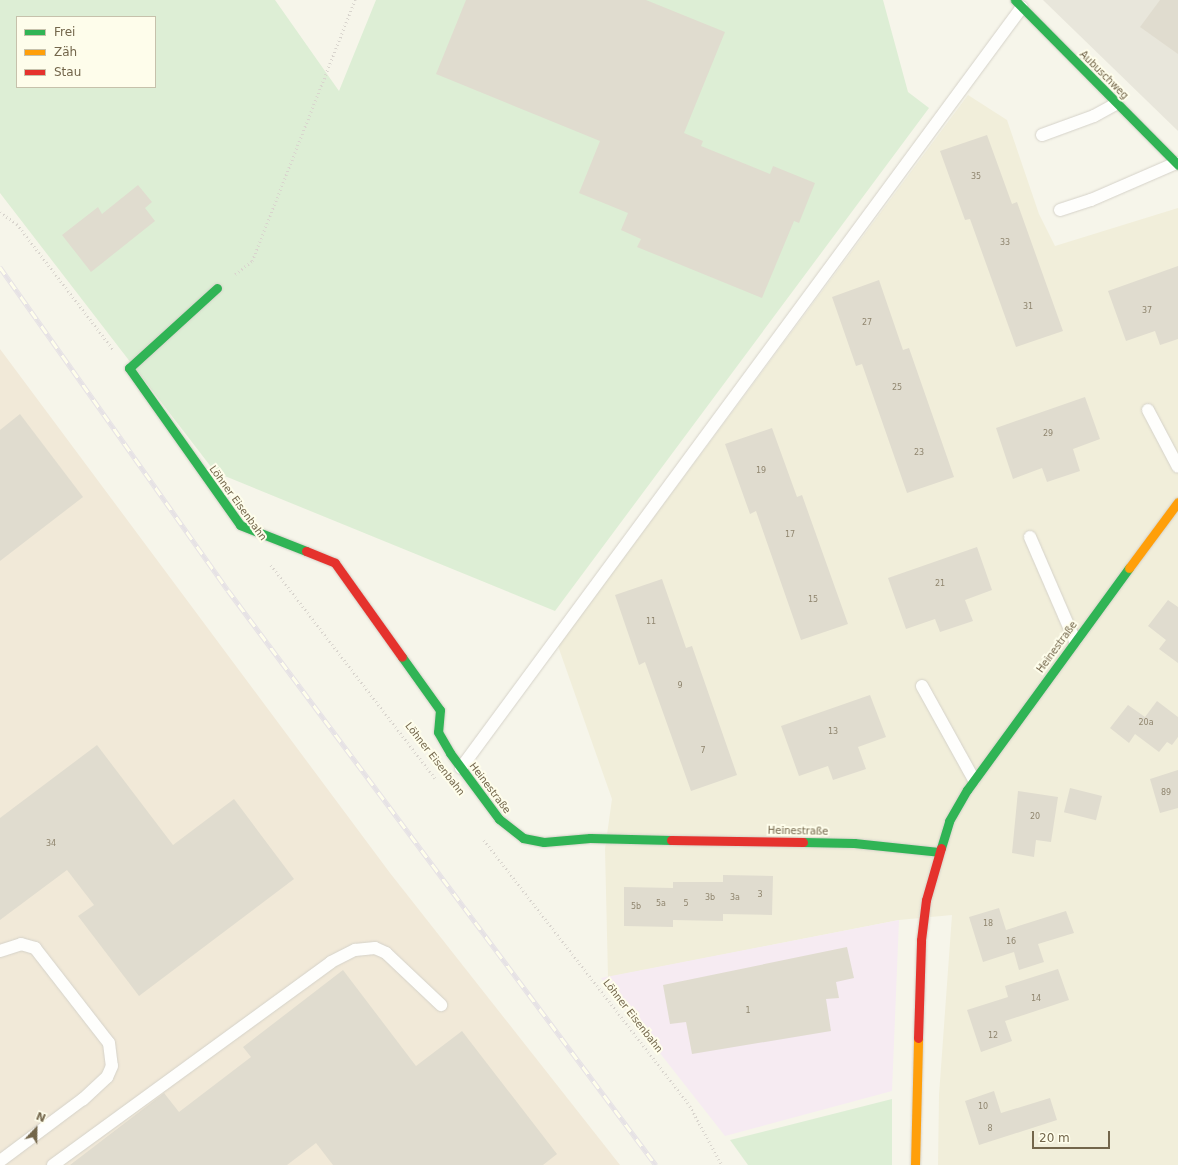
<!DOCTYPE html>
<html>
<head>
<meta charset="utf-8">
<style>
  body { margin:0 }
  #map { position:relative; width:1178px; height:1165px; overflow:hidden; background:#f6f5ea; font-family:"DejaVu Sans",sans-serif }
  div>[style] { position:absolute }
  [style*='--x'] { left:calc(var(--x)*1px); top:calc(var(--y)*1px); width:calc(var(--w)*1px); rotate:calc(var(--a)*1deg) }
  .residential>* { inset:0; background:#f1eeda }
  .commercial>* { inset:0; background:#f1e9d8 }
  .industrial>* { inset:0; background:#e8e6db }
  .education>* { inset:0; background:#f6ebf2 }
  .green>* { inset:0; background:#ddeed5 }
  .building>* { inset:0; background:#e0dccf; transform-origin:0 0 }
  .path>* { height:2.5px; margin-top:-1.25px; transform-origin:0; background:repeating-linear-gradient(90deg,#d9d5ce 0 1px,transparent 0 4px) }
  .roads { filter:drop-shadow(0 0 1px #d5d2c9) drop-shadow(0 0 1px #d5d2c9) }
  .lane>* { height:12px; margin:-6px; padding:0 6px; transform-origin:6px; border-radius:6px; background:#fefefc }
  .fast>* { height:9px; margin:-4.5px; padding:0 4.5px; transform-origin:4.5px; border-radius:4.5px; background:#30b455 }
  .slow>* { height:9px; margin:-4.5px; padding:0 4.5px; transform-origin:4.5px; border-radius:4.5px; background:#ff9f0a }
  .jam>* { height:9px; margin:-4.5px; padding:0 4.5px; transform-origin:4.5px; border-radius:4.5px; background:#e5322d }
  .rail>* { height:4.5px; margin-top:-2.25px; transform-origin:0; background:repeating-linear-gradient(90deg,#fefdeb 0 9px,#e6e2e5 0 18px); box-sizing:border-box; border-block:1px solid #e6e2e5 }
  span { translate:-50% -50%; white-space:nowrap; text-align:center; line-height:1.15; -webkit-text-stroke:4px #fefdeb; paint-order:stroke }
  .number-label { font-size:8px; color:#90866f }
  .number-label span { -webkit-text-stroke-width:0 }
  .street-label { font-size:10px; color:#73664b }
  .legend { position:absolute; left:16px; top:16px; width:140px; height:72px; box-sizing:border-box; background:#fefdeb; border:1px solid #c6c1ab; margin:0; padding:5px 7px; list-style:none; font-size:12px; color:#73664b }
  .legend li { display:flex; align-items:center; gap:8px; height:20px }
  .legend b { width:20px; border:1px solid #c6c1ab }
  .north { position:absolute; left:16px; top:1109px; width:40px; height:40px; -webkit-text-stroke:3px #fefdeb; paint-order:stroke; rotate:22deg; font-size:11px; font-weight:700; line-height:16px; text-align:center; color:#73664b }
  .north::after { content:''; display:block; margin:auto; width:14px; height:18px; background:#73664b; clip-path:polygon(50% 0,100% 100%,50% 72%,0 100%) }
  .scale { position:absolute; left:1032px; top:1131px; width:78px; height:18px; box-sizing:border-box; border:2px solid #73664b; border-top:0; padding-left:5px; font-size:12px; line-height:14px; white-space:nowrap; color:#73664b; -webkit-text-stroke:3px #fefdeb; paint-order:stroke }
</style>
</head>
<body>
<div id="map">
  <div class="residential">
    <div style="clip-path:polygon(968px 95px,1007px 120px,1039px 214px,1055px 246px,1178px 208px,1178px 1165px,938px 1165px,939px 1095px,952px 915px,899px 920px,608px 977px,605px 849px,612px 799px,558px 646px)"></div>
  </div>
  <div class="commercial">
    <div style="clip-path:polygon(0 349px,390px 873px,620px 1165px,0 1165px)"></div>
  </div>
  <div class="industrial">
    <div style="clip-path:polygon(1043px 0,1178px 0,1178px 131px)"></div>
  </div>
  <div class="education">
    <div style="clip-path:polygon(899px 920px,892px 1091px,725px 1136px,601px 978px)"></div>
  </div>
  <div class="green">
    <div style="clip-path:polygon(evenodd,0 0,275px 0,339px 91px,376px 0,883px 0,908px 92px,929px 108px,555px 611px,215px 472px,0 193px,0 0,17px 17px,155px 17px,155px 87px,17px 87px,17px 17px)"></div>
    <div style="clip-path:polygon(892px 1099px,892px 1165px,748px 1165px,730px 1140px)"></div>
  </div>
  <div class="building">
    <div style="clip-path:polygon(466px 0,646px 0,725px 32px,684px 133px,703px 141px,701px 146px,770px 174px,773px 166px,815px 183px,799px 223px,794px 221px,762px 298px,637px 247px,641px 239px,621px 230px,628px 213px,579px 193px,600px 141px,436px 74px)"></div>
    <div style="clip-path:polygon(1160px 0,1178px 0,1178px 54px,1140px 27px)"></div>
    <div style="clip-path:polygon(987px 135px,1012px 204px,1017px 202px,1063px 331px,1016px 347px,970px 219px,965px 220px,940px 151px)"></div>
    <div style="clip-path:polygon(138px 185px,152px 202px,145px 208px,155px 221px,91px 272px,62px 235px,98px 207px,102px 214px)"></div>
    <div style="clip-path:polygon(1178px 266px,1178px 339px,1160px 345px,1155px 331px,1126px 341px,1108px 291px)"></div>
    <div style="clip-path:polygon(879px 280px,903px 350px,909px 348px,954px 477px,907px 493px,862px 364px,856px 366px,832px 297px)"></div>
    <div style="clip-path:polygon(1085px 397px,1100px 439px,1073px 449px,1080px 471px,1047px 482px,1042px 468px,1013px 479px,996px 428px)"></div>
    <div style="clip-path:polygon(20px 414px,83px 497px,0 561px,0 430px)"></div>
    <div style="clip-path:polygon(772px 428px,797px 497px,802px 495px,848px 624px,801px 640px,756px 511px,750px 514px,725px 444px)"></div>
    <div style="clip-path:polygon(977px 547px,992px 590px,965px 600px,973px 621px,940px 632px,935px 619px,906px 629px,888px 578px)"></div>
    <div style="clip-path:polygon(662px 579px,686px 648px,692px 646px,737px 775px,691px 791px,645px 662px,639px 665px,615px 595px)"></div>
    <div style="clip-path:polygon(1168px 600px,1178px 607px,1178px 663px,1159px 649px,1166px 640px,1148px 626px)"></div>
    <div style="clip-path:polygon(870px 695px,886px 737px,858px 747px,866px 769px,833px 780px,828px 766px,799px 776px,781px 726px)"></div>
    <div style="clip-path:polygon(1157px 701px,1178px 717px,1178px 737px,1172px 745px,1167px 742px,1159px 752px,1135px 734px,1129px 743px,1110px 728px,1128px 705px,1145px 717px)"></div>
    <div style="clip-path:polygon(97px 745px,173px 845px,234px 799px,294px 879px,139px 996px,78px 916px,94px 905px,67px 870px,0 920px,0 818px)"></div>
    <div style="clip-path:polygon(1178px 770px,1178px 808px,1160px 813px,1150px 779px)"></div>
    <div style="left:1070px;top:788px;width:33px;height:25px;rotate:14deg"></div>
    <div style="clip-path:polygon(1018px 791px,1058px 797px,1051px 842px,1036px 840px,1034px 857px,1012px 853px)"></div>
    <div style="clip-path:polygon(723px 875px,773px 876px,772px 915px,723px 914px,723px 921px,673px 920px,673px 927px,624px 926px,624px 887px,673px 888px,673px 882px,723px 882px)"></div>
    <div style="clip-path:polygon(999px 908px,1006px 930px,1066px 911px,1074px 933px,1038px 944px,1044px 962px,1019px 970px,1014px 952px,983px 962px,969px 917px)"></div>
    <div style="clip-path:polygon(847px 947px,854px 978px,836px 982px,839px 998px,826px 999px,831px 1031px,692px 1054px,686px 1022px,670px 1024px,663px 985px)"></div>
    <div style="clip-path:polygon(1058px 969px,1069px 1000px,1005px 1021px,1012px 1041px,981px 1052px,967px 1010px,1008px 997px,1005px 986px)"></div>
    <div style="clip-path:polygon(343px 970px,416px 1066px,462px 1031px,557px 1154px,543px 1165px,333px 1165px,316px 1143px,287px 1165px,70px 1165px,164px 1093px,179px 1112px,251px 1057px,243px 1047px)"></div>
    <div style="clip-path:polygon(994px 1091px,1001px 1113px,1050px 1098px,1057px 1120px,979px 1145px,965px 1101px)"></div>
  </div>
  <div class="path">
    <div style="--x:0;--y:212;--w:21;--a:35"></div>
    <div style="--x:17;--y:224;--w:158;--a:52.5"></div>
    <div style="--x:235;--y:274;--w:21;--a:-37"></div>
    <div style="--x:252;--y:261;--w:281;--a:-68.5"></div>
    <div style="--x:271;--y:565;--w:269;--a:52.4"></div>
    <div style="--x:484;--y:840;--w:336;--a:52.2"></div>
    <div style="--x:690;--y:1106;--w:67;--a:61.5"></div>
  </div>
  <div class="roads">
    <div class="lane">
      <div style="--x:1042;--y:135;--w:55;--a:-20.1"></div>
      <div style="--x:1094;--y:116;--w:26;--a:-29"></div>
      <div style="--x:1060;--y:210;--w:33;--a:-18"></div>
      <div style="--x:1091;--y:200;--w:93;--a:-23.5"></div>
      <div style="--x:1148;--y:410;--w:64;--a:62.2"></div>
      <div style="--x:1030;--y:537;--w:113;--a:66.6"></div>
      <div style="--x:922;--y:686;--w:107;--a:61"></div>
      <div style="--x:461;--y:768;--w:945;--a:-53.6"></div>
      <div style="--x:0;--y:951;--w:22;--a:-18"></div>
      <div style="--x:21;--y:944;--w:15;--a:16"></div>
      <div style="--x:35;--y:948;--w:120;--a:52.1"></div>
      <div style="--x:109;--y:1043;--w:23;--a:83"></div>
      <div style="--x:112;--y:1066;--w:12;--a:114"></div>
      <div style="--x:107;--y:1077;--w:33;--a:137"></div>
      <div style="--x:83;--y:1099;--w:104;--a:143.2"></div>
      <div style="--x:53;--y:1165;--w:344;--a:-36.1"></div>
      <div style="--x:331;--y:962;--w:27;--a:-27"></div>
      <div style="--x:355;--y:950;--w:20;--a:-6"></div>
      <div style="--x:375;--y:948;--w:12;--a:24"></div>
      <div style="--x:386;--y:953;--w:76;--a:43.4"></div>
    </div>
    <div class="fast">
      <div style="--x:1015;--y:0;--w:232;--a:45.3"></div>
      <div style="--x:217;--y:288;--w:119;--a:137.7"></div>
      <div style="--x:129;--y:368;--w:192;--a:54.7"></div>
      <div style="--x:240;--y:525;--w:71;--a:21.5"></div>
      <div style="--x:402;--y:657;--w:65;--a:54.4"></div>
      <div style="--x:440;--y:710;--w:22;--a:95"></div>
      <div style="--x:438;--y:732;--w:24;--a:60"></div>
      <div style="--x:450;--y:753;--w:82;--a:53.4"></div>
      <div style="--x:499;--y:819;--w:31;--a:38"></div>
      <div style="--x:523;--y:838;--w:21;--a:11"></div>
      <div style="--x:544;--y:842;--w:46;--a:-5"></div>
      <div style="--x:590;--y:838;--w:81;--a:1.4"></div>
      <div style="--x:803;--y:842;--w:51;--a:1.1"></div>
      <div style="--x:854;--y:843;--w:85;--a:6"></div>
      <div style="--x:941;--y:848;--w:28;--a:-73"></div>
      <div style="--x:949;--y:821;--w:36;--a:-60"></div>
      <div style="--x:967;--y:790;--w:275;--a:-53.9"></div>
    </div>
    <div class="slow">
      <div style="--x:1129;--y:568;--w:82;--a:-53.4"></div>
      <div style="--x:915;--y:1165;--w:127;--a:-88.6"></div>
    </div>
    <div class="jam">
      <div style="--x:306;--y:551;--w:31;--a:22"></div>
      <div style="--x:335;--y:563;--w:115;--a:54.5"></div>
      <div style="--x:671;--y:840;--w:132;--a:0.9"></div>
      <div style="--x:918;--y:1038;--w:98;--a:-88.2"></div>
      <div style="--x:921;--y:940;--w:40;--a:-82.9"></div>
      <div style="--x:926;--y:900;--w:54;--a:-73.9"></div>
    </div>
  </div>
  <div class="rail">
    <div style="--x:0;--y:267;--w:395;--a:54.8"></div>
    <div style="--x:228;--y:590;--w:717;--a:53.34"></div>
  </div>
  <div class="number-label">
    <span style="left:976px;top:177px">35</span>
    <span style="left:1005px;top:243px">33</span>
    <span style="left:1028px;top:307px">31</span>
    <span style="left:1147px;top:311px">37</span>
    <span style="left:867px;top:323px">27</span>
    <span style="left:897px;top:388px">25</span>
    <span style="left:1048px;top:434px">29</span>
    <span style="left:919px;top:453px">23</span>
    <span style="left:761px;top:471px">19</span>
    <span style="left:790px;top:535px">17</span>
    <span style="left:940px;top:584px">21</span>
    <span style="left:813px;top:600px">15</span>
    <span style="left:651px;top:622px">11</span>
    <span style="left:680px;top:686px">9</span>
    <span style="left:1146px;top:723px">20a</span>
    <span style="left:833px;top:732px">13</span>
    <span style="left:703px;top:751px">7</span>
    <span style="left:1166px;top:793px">89</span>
    <span style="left:1035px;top:817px">20</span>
    <span style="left:51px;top:844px">34</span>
    <span style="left:760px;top:895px">3</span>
    <span style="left:710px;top:898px">3b</span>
    <span style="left:735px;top:898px">3a</span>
    <span style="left:661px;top:904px">5a</span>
    <span style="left:686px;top:904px">5</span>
    <span style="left:636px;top:907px">5b</span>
    <span style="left:988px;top:924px">18</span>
    <span style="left:1011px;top:942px">16</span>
    <span style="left:1036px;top:999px">14</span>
    <span style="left:748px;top:1011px">1</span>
    <span style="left:993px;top:1036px">12</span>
    <span style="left:983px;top:1107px">10</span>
    <span style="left:990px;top:1129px">8</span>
  </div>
  <div class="street-label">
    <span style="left:1104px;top:75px;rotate:45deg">Aubuschweg</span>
    <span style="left:238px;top:503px;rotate:54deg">Löhner Eisenbahn</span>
    <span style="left:1057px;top:647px;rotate:-54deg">Heinestraße</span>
    <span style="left:435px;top:759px;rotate:52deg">Löhner Eisenbahn</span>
    <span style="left:490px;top:788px;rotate:53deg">Heinestraße</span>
    <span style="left:798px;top:831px;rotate:1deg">Heinestraße</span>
    <span style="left:633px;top:1016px;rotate:52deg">Löhner Eisenbahn</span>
  </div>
  <ul class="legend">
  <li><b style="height:5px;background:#30b455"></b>Frei</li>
  <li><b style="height:5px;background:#ff9f0a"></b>Zäh</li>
  <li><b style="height:5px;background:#e5322d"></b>Stau</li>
  </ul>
  <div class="north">N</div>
  <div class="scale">20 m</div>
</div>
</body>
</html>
